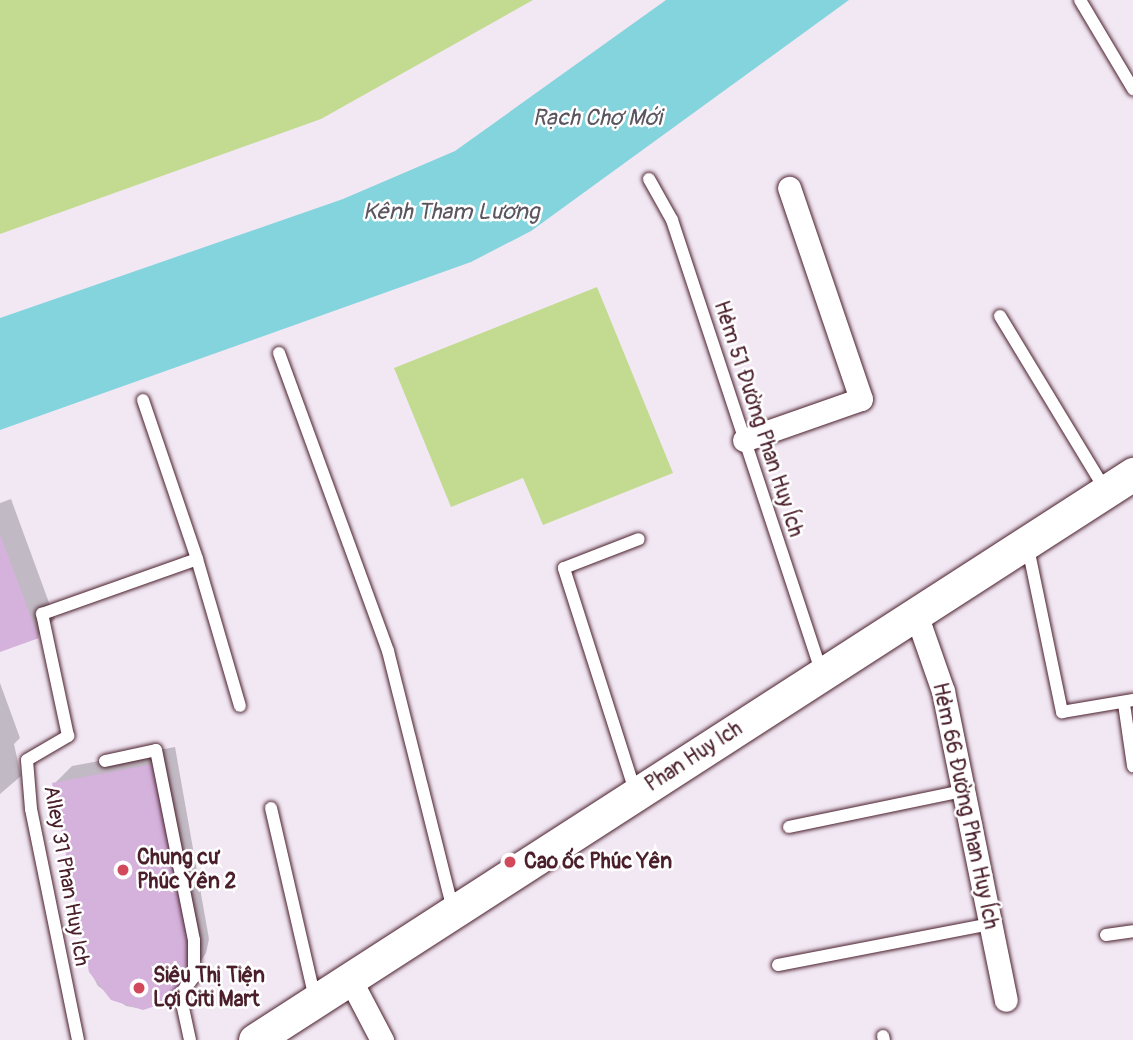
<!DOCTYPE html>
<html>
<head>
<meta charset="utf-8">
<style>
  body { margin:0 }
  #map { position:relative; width:1133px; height:1040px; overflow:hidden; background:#f2e8f4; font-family:Pangolin,sans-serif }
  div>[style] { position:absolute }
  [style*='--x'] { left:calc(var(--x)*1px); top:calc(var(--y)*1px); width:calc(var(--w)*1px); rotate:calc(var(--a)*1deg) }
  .green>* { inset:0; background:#c3db91 }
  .water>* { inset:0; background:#84d4dd }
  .shadow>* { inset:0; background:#0003 }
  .building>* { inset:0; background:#d4b2dc }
  .roads { filter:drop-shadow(0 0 2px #4a1f2b) drop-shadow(0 0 2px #4a1f2b) }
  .service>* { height:12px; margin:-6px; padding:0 6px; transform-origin:6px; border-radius:6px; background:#fff }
  .minor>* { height:23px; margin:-11.5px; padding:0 11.5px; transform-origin:11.5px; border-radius:11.5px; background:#fff }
  .secondary>* { height:33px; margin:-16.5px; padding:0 16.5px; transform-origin:16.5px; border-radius:16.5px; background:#fff }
  .dots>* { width:19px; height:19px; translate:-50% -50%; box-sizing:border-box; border:4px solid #fff; border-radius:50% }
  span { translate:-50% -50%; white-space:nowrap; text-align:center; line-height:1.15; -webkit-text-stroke:5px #fff; paint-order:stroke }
  .street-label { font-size:21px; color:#4a1f2b }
  .poi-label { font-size:21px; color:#4a1f2b; font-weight:700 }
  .left { translate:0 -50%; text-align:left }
  .water-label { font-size:23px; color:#5b5560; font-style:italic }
</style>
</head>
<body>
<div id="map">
  <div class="green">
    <div style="clip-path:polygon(0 0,533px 0,321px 119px,0 234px)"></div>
    <div style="clip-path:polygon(597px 287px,673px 473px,543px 525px,523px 478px,451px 507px,394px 368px)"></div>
  </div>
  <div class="water">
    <div style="clip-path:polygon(666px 0,849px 0,531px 231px,471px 262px,0 430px,0 318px,343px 199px,455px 151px)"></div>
  </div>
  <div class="shadow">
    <div style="clip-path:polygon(11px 499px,55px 619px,38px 636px,0 650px,0 503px)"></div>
    <div style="clip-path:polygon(0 683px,20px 738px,14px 744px,21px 776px,0 794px)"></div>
    <div style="clip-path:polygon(175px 747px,209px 939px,206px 953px,188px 981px,143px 1009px,126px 1006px,98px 986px,90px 971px,54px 784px,72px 766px)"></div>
  </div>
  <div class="building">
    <div style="clip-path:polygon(0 534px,39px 638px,0 652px)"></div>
    <div style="clip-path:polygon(158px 763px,192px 957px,189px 972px,171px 1001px,143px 1010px,111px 1000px,89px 972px,52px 783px)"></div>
  </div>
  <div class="roads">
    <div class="service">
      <div style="--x:1080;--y:0;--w:104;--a:59.2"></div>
      <div style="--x:649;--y:179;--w:47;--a:60.7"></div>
      <div style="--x:672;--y:220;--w:477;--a:71.7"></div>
      <div style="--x:1000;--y:316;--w:205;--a:58.8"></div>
      <div style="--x:279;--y:353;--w:317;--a:69.9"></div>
      <div style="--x:388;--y:651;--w:267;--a:75.9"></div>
      <div style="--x:143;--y:400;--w:168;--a:71.2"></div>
      <div style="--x:197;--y:559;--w:153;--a:73.7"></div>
      <div style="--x:1027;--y:543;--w:173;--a:78.3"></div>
      <div style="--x:1062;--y:712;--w:72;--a:-9.6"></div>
      <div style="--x:1124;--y:704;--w:63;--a:81.7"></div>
      <div style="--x:105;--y:761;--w:52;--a:-12.2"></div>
      <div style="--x:156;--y:750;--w:194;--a:78.7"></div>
      <div style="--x:194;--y:940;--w:37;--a:90"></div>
      <div style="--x:194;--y:977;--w:22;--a:129"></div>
      <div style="--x:180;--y:994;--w:47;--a:77.7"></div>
      <div style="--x:635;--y:791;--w:234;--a:-107.7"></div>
      <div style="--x:564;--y:568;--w:80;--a:-21.1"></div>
      <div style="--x:271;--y:808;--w:196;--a:77"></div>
      <div style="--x:789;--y:827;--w:178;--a:-11.7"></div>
      <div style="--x:1106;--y:935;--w:27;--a:-8"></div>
      <div style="--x:778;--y:965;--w:217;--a:-10.9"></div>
      <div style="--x:883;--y:1036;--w:4;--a:76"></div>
      <div style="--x:78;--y:1040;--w:236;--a:-101.5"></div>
      <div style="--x:31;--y:809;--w:49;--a:-94.7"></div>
      <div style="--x:27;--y:760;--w:48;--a:-30.3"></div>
      <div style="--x:68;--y:736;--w:125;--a:-102"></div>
      <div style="--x:42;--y:614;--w:164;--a:-19.5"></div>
    </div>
    <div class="minor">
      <div style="--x:744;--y:440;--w:124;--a:-19.3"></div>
      <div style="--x:861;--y:399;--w:223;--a:-108.8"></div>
      <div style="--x:916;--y:614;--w:82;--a:70.7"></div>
      <div style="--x:943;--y:691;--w:315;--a:78.5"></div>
      <div style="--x:351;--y:981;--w:67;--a:62.3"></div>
    </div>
    <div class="secondary">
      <div style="--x:255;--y:1040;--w:1045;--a:-32.81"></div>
    </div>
  </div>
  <div class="dots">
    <div style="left:510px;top:862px;background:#d1495b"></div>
    <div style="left:123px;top:870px;background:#d1495b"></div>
    <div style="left:139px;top:988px;background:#d1495b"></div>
  </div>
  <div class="street-label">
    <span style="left:758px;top:419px;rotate:72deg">Hẻm 51 Đường Phan Huy Ích</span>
    <span style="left:694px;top:757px;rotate:-33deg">Phan Huy Ich</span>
    <span style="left:965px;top:806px;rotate:78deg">Hẻm 66 Đường Phan Huy Ích</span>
    <span style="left:66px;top:876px;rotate:80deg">Alley 31 Phan Huy Ich</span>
  </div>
  <div class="poi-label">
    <span class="left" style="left:137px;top:870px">Chung cư<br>Phúc Yên 2</span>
    <span class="left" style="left:524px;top:862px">Cao ốc Phúc Yên</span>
    <span class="left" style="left:153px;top:988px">Siêu Thị Tiện<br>Lợi Citi Mart</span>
  </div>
  <div class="water-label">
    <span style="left:597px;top:118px">Rạch Chợ Mới</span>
    <span style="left:451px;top:212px">Kênh Tham Lương</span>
  </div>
</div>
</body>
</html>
